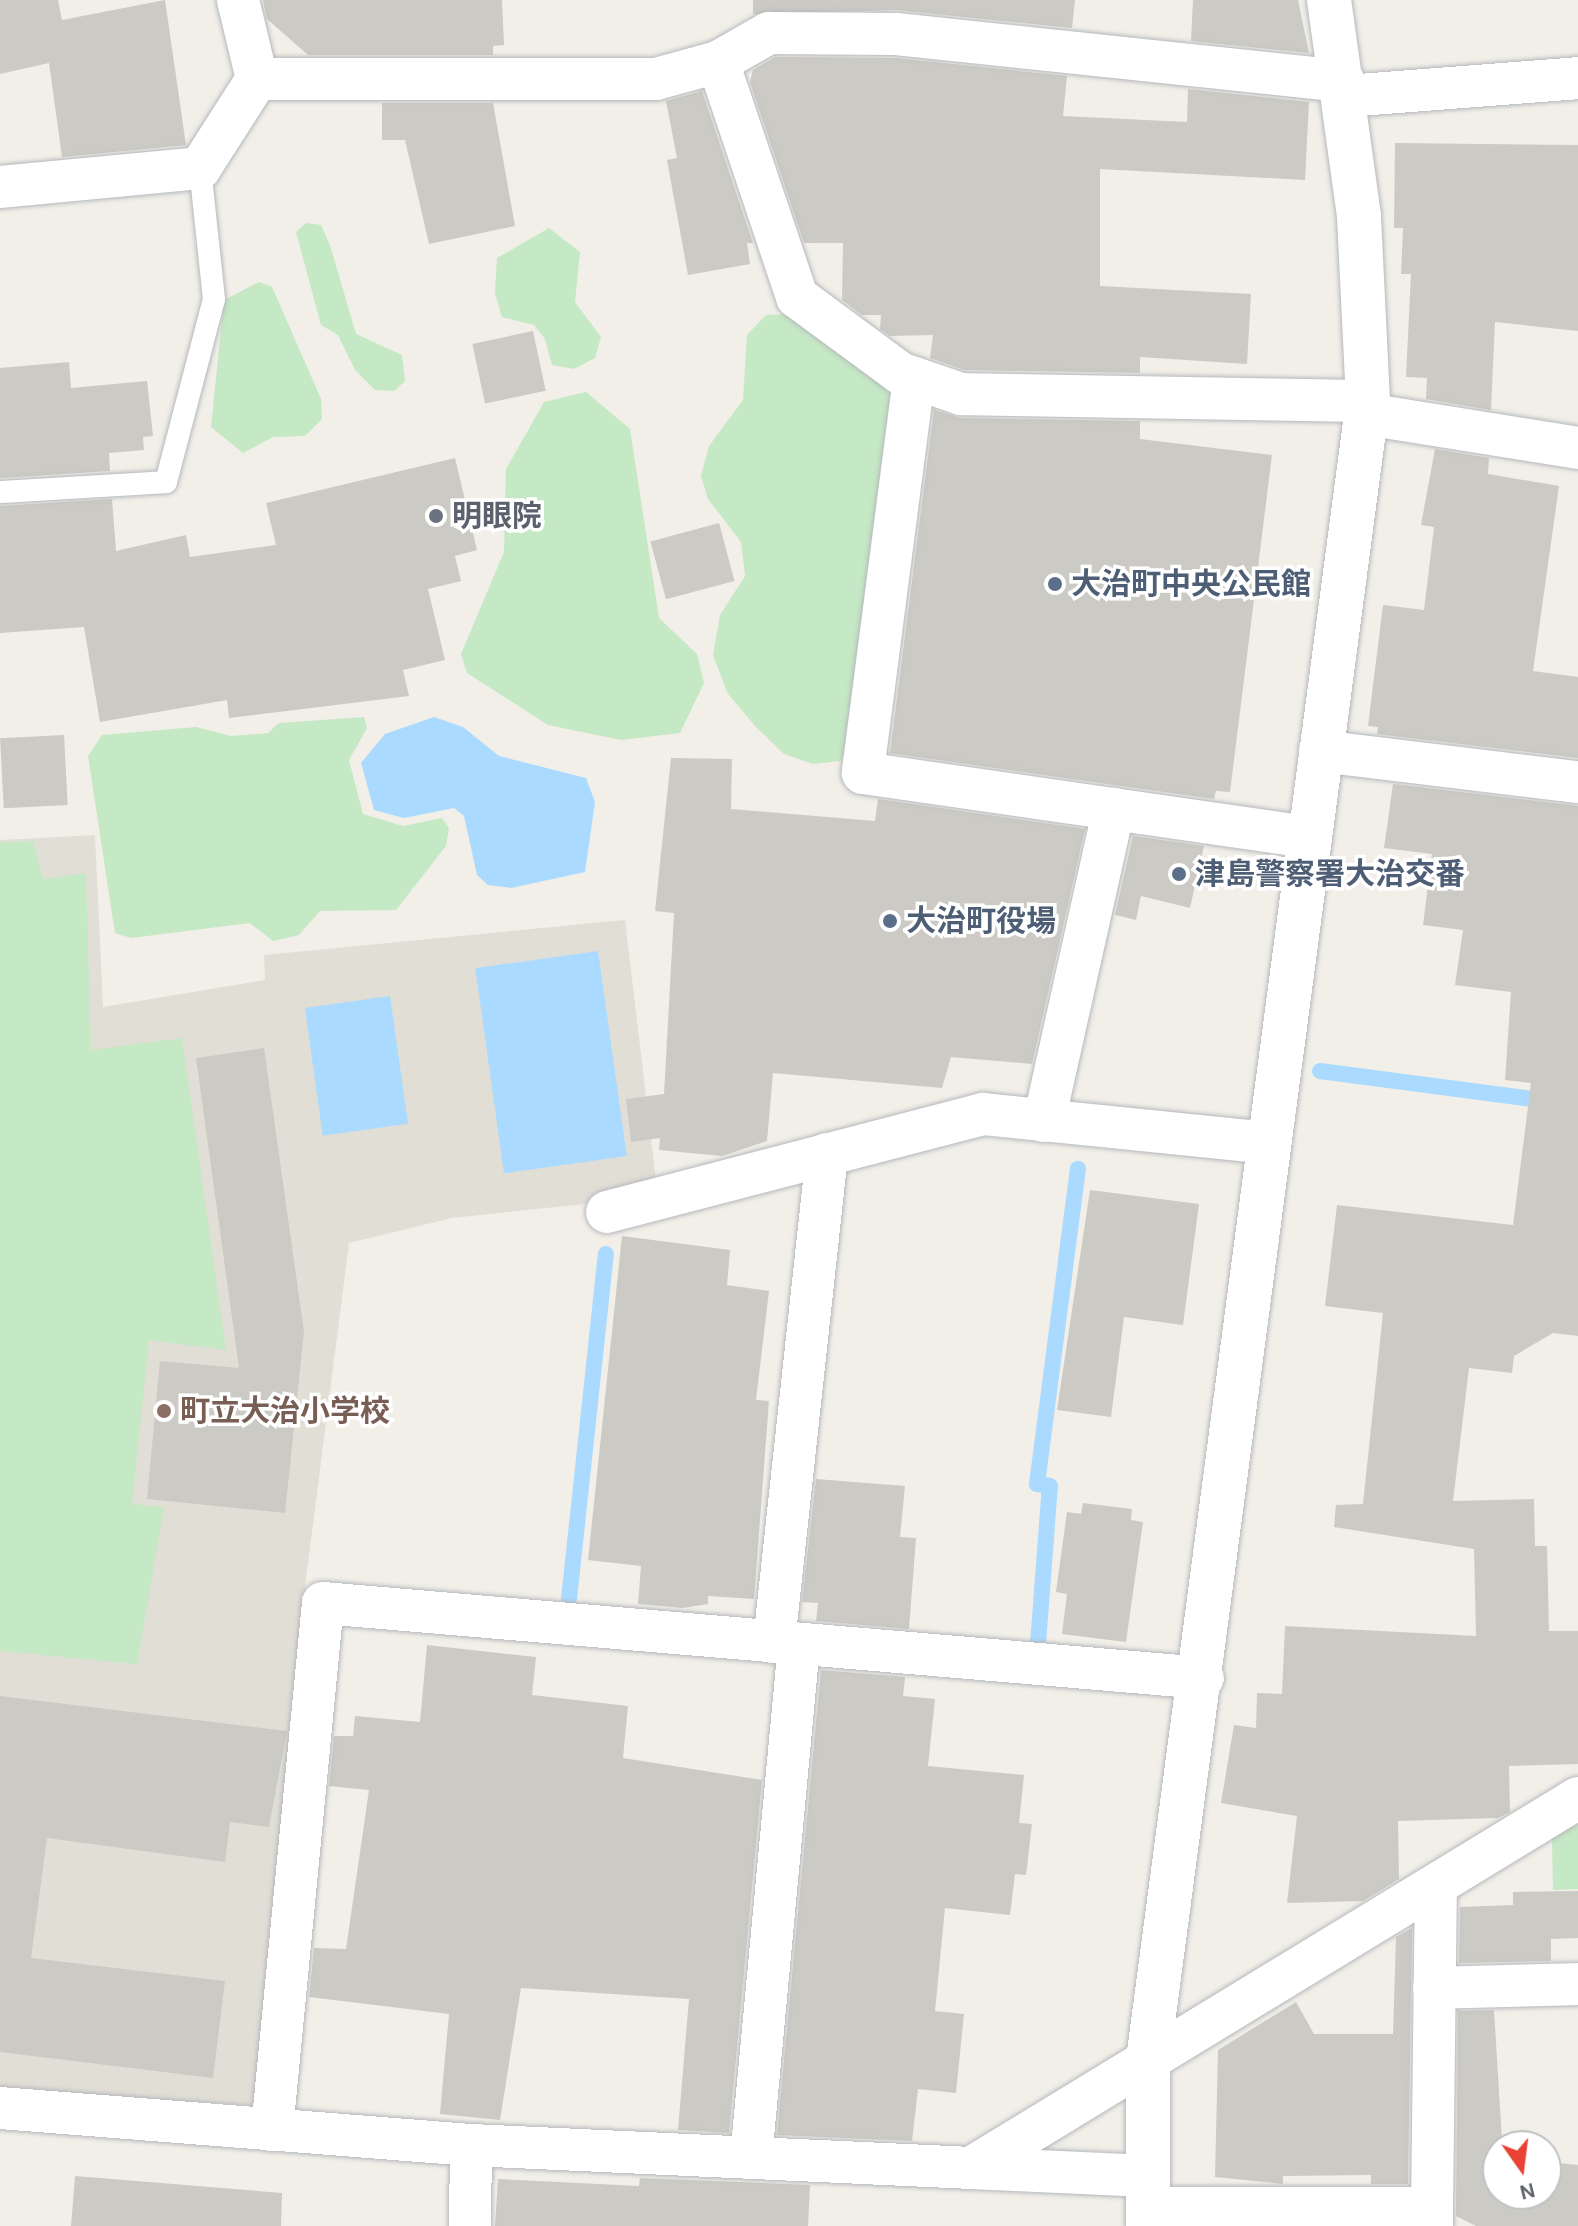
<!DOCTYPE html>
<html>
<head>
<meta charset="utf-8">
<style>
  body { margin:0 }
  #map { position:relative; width:1578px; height:2226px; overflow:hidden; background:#f1efe8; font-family:Karla,"Noto Sans JP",sans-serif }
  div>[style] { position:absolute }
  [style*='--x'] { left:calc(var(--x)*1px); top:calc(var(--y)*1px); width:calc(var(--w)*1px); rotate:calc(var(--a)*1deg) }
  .education>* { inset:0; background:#e1ded6 }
  .green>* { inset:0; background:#c5e8c5 }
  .water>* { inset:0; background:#aadaff; transform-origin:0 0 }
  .stream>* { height:16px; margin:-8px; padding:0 8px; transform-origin:8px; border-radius:8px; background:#aadaff }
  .building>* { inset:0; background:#cccac5; transform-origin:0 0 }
  .roads { filter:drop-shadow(0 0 2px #b5b8bc) drop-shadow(0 0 2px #b5b8bc) }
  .service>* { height:22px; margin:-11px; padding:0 11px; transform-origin:11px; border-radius:11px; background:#fff }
  .minor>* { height:42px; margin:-21px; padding:0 21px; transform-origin:21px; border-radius:21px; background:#fff }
  .tertiary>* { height:44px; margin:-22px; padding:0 22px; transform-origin:22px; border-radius:22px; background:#fff }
  .dots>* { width:22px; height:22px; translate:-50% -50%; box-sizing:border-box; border:4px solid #fff; border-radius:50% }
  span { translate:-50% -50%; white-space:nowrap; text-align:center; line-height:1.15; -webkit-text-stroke:7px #fff; paint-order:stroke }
  .worship-label { font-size:30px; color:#5b616d; font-weight:700 }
  .left { translate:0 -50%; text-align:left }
  .service-label { font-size:30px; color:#4e5e75; font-weight:700 }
  .education-label { font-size:30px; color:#785e54; font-weight:700 }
  .north { position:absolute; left:1482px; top:2130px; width:80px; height:80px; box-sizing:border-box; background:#fff; border:2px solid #bfc1c3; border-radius:50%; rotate:166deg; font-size:22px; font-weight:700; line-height:32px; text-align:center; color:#5f6368 }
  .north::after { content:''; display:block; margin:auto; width:28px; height:36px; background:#ea4335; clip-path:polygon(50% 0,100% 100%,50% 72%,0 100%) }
</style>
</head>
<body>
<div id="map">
  <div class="education">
    <div style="clip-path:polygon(95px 835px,103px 1007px,265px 980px,264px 955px,625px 920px,657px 1189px,603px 1202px,452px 1218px,349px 1243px,306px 1579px,256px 2105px,0 2093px,0 840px)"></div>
  </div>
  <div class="green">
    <div style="clip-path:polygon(306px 223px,321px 225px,330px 245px,356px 334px,402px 355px,405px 381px,394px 391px,375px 390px,355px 370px,338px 335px,321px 325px,296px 232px)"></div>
    <div style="clip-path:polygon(549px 228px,580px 252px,575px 302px,601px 337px,595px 358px,574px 369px,552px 365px,545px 339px,534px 325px,502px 317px,495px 293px,497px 258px)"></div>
    <div style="clip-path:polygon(259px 282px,272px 287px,321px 399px,322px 419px,305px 436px,273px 437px,243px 453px,211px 427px,224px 300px)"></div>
    <div style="clip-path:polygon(792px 314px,882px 378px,895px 401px,852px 748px,840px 761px,813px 764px,784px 754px,756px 727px,728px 694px,713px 655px,720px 615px,745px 576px,741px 542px,708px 499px,701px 476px,709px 446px,743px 400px,747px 335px,766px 315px)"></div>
    <div style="clip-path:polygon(586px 392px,630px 429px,659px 618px,697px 654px,704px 683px,680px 733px,621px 740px,548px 725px,467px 673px,461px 654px,504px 552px,506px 469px,544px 402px)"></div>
    <div style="clip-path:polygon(364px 717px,367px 728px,349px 760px,363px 814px,403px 826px,442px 818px,449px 828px,446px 846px,396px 910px,320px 911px,299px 935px,273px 941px,250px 923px,131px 938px,115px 933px,88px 756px,102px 735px,196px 727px,231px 736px,268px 733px,279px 723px)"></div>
    <div style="clip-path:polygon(33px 841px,43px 879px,86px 873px,91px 1050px,182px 1038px,226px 1350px,149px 1340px,132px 1504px,164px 1507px,137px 1664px,0 1651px,0 842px)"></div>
    <div style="clip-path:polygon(1578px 1821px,1578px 1889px,1553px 1890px,1552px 1836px)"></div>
  </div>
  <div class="water">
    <div style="clip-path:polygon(434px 717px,463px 727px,499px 756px,586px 778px,595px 802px,585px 872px,511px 888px,488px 885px,477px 875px,464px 816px,454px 808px,404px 818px,374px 810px,361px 763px,385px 734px)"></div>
    <div style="left:598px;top:951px;width:207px;height:124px;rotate:82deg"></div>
    <div style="left:390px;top:996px;width:129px;height:86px;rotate:82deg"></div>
  </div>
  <div class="stream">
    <div style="--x:1320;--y:1071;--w:260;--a:7.5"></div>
    <div style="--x:569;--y:1599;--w:347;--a:-83.9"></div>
    <div style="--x:1038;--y:1644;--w:158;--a:-85.7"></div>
    <div style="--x:1050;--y:1486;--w:13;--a:-171"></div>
    <div style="--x:1037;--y:1484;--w:318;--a:-82.6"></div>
  </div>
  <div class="building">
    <div style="clip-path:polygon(0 0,58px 0,62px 20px,165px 0,186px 145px,62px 157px,49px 63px,0 74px)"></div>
    <div style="clip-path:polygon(263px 0,502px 0,504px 45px,493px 46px,493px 55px,308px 55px,267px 19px)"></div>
    <div style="clip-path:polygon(753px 0,1075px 0,1072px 28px,896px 10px,753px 14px)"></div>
    <div style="clip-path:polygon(1193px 0,1298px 0,1309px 53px,1191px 41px)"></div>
    <div style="clip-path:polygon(775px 57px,895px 58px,1067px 76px,1063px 116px,1187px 122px,1188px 89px,1309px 102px,1305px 180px,1100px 169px,1100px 286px,1251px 294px,1247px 364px,1140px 357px,1140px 373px,965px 370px,930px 358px,933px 335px,890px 336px,880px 329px,881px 315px,862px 315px,842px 300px,843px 243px,804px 243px,750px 82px,753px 70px)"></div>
    <div style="clip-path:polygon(702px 91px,753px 243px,747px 243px,750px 264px,688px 275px,667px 160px,677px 158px,666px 101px)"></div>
    <div style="clip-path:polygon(382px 103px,493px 103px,515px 226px,429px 244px,405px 140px,382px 140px)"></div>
    <div style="clip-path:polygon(1395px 143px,1578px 145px,1578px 331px,1495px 322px,1491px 410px,1426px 399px,1427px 378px,1406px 377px,1411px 274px,1401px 274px,1403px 228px,1394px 228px)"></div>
    <div style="left:533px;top:331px;width:61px;height:62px;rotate:78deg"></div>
    <div style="clip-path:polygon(69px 362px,71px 388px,147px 381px,153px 436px,143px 437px,144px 450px,109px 453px,110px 471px,0 478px,0 368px)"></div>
    <div style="clip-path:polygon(934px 410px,961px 418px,1140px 421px,1140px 439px,1272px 455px,1230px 792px,1216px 791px,1214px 799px,890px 753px)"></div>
    <div style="clip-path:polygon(1435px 449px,1489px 458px,1488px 474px,1559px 486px,1533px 671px,1578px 677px,1578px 758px,1377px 734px,1378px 727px,1368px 726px,1383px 605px,1424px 610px,1434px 527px,1421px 525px)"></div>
    <div style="clip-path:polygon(455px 458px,477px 550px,455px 556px,461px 581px,428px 589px,445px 660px,403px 670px,409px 696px,229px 718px,227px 700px,100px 722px,84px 627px,0 633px,0 506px,112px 499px,116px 551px,186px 535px,190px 557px,276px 545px,266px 503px)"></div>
    <div style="left:719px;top:523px;width:60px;height:71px;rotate:75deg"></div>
    <div style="left:64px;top:735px;width:70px;height:64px;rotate:87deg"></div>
    <div style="clip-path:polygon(671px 758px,732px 759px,731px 809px,875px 821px,878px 799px,1085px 829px,1032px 1064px,951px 1057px,942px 1088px,773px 1073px,767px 1141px,722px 1156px,659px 1150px,660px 1138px,631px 1142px,626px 1099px,664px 1094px,674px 913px,655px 911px)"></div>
    <div style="clip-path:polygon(1393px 784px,1578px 806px,1578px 1336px,1553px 1333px,1514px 1356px,1512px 1373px,1469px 1368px,1453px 1501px,1534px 1499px,1535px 1546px,1547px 1546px,1549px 1631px,1578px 1631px,1578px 1764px,1509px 1766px,1510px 1812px,1498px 1818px,1398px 1821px,1399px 1879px,1363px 1901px,1287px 1903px,1297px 1816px,1221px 1803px,1234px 1725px,1256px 1728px,1257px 1693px,1282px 1694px,1285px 1626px,1476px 1636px,1474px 1549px,1334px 1527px,1336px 1505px,1363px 1504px,1383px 1313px,1325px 1306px,1337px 1205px,1513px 1225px,1531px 1083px,1505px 1080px,1511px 992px,1455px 985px,1463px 930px,1423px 925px,1432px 854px,1384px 848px)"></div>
    <div style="clip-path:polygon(1133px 836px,1204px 846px,1190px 908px,1141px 896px,1136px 920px,1115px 915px)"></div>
    <div style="clip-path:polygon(264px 1048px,304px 1332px,285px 1513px,147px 1499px,160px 1361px,239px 1368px,196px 1058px)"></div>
    <div style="clip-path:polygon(1090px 1190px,1199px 1204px,1183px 1325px,1124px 1317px,1111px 1417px,1057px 1410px)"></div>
    <div style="clip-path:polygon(622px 1236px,730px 1250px,727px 1285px,769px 1291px,756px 1400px,769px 1401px,754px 1599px,708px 1596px,708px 1604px,683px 1608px,638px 1604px,641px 1566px,588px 1560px)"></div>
    <div style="clip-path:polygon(816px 1479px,905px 1486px,900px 1537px,916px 1538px,909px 1629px,816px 1621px,818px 1603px,802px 1602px)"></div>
    <div style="clip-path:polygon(1083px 1503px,1132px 1509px,1131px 1520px,1143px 1522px,1126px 1642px,1062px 1634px,1067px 1594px,1056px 1592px,1067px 1512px,1081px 1514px)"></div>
    <div style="clip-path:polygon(427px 1645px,536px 1657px,532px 1695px,628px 1706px,623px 1758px,762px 1780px,729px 2133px,678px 2130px,689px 1999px,521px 1988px,500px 2120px,440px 2114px,449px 2014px,309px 1997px,314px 1948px,346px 1949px,369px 1790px,329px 1786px,334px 1736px,353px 1736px,355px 1716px,420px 1722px)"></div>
    <div style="clip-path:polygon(821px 1670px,905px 1677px,903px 1696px,935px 1699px,928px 1766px,1024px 1775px,1019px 1823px,1032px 1824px,1026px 1875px,1015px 1874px,1010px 1915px,945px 1908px,935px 2011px,964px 2014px,956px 2093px,918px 2089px,912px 2141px,777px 2135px)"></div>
    <div style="clip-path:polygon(0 1696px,287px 1731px,269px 1827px,230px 1822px,225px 1862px,47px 1838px,31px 1958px,225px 1981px,213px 2078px,0 2052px)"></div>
    <div style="clip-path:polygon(1578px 1891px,1578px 1938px,1551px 1939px,1551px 1961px,1459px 1963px,1460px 1907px,1513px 1905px,1513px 1892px)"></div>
    <div style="clip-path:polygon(1412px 1928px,1408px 2184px,1371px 2184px,1371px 2175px,1283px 2176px,1283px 2184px,1215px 2177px,1218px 2050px,1296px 2002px,1314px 2034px,1393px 2034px,1396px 1937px)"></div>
    <div style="clip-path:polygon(evenodd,1494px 2010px,1502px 2140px,1551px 2145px,1549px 2162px,1578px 2165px,1578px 2226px,1476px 2226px,1456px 2216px,1458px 2011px,1494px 2010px,1498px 2146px,1546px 2146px,1546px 2194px,1498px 2194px,1498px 2146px)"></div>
    <div style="clip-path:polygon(75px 2176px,282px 2193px,281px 2226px,71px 2226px)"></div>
    <div style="clip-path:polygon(640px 2178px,810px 2185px,808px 2226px,495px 2226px,498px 2179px,639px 2186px)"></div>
  </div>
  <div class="roads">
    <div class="service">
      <div style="--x:0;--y:492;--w:166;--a:-3.4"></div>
      <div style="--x:166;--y:482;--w:189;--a:-75.3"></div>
      <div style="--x:214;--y:299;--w:132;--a:-96.1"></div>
    </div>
    <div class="minor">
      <div style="--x:238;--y:0;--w:81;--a:76.5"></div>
      <div style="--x:257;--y:79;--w:399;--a:0"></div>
      <div style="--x:656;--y:79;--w:64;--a:-15.3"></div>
      <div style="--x:718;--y:62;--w:59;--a:-29.6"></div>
      <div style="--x:769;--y:33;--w:127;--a:0.5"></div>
      <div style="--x:896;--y:34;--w:450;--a:6"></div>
      <div style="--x:718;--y:62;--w:248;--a:71.4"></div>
      <div style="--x:797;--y:297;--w:128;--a:36.4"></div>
      <div style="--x:900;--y:373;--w:65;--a:19"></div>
      <div style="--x:961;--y:394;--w:407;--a:1"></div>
      <div style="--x:1346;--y:96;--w:233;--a:-4.4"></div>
      <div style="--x:0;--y:187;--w:201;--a:-5.4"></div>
      <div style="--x:200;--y:168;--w:106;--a:-57.4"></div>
      <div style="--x:914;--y:378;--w:398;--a:97.4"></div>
      <div style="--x:863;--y:773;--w:451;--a:8.2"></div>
      <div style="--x:1366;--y:414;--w:215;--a:9.1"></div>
      <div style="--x:1320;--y:751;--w:260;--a:6.9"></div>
      <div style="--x:1044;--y:1121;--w:320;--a:-77.4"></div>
      <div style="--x:607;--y:1212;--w:389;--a:-14.6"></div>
      <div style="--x:983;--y:1114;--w:285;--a:5.8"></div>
      <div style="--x:774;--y:1642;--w:491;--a:-83.8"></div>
      <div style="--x:1434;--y:1988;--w:144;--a:-1.6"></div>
      <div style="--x:0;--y:2108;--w:472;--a:4.5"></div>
      <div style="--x:471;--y:2145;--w:501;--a:2.63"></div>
      <div style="--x:971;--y:2168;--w:711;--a:-31.36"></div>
      <div style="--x:272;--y:2130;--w:529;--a:-84.47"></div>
      <div style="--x:323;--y:1603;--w:883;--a:4.87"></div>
      <div style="--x:751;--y:2158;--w:516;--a:-84.66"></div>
      <div style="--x:971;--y:2168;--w:177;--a:2.6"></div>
      <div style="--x:1148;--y:2208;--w:284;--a:0"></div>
      <div style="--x:1432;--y:2208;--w:18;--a:90"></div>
      <div style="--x:1432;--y:2208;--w:319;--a:-89.3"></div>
      <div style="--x:470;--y:2226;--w:81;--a:-89.3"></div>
    </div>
    <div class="tertiary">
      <div style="--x:1148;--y:2226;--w:166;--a:-90"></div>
      <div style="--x:1148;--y:2060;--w:1674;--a:-82.45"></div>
      <div style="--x:1368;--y:401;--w:185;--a:-92.8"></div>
      <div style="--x:1359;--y:216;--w:218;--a:-97.9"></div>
    </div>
  </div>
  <div class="dots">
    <div style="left:436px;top:516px;background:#6b7280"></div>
    <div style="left:1055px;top:584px;background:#5c6f8a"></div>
    <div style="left:1179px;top:874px;background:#5c6f8a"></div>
    <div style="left:890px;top:921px;background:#5c6f8a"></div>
    <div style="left:164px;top:1411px;background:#8d6e63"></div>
  </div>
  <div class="worship-label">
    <span class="left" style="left:452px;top:516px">明眼院</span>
  </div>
  <div class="service-label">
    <span class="left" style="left:1071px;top:584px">大治町中央公民館</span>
    <span class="left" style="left:1195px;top:874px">津島警察署大治交番</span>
    <span class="left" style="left:906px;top:921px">大治町役場</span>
  </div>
  <div class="education-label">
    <span class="left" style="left:180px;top:1411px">町立大治小学校</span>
  </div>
  <div class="north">N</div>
</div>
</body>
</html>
